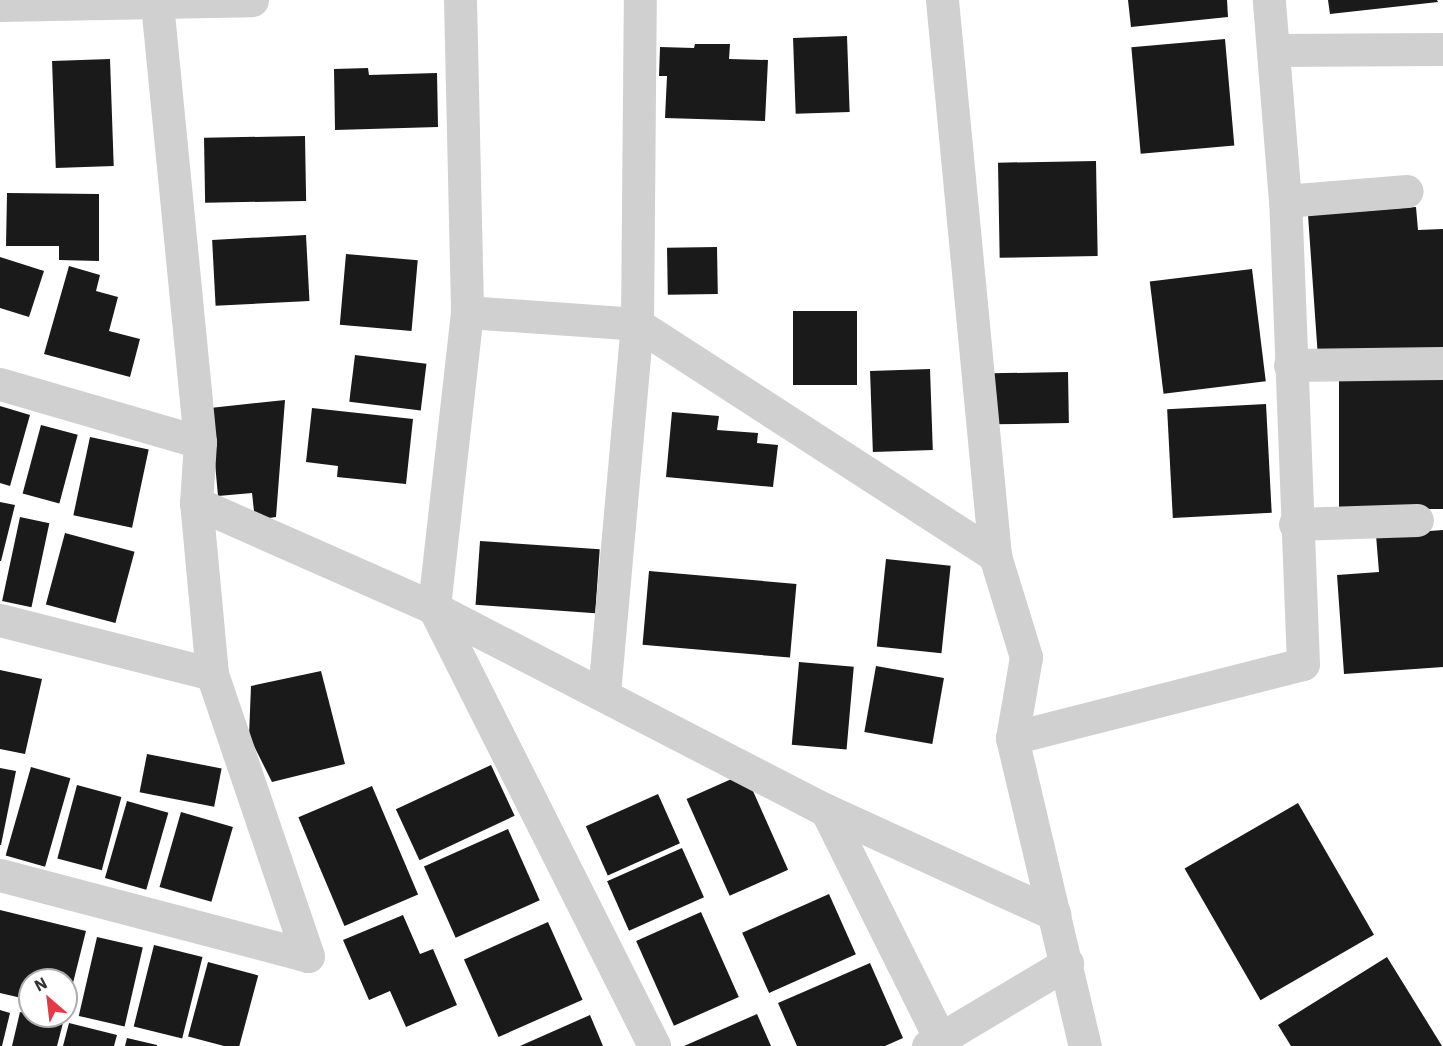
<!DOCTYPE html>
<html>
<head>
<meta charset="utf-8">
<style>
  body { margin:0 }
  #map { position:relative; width:1443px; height:1046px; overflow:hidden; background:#fff; font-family:"IBM Plex Sans",sans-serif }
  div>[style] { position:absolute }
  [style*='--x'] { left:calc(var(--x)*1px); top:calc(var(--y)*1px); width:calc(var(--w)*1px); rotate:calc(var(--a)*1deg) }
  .building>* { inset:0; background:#1a1a1a; transform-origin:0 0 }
  .minor>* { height:33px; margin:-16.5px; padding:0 16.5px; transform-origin:16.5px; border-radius:16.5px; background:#d0d0d0 }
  span { translate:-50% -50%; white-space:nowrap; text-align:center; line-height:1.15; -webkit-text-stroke:6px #fff; paint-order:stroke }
  .north { position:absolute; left:18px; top:968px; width:60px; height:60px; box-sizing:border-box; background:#fff; border:2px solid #adadad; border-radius:50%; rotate:332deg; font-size:16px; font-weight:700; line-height:24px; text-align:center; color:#333 }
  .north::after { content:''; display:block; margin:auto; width:21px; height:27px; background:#e63946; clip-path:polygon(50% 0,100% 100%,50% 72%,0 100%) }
</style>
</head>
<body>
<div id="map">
  <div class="building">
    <div style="clip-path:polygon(1128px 0,1227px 0,1228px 17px,1131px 27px)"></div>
    <div style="clip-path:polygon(1328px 0,1437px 0,1438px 2px,1330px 14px)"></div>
    <div style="left:847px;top:36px;width:76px;height:54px;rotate:88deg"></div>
    <div style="left:1225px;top:39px;width:107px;height:94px;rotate:85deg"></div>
    <div style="clip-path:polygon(695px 44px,730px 44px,729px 59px,768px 60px,765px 121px,665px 118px,667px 76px,659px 76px,660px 47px,694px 48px)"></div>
    <div style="left:110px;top:59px;width:107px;height:58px;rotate:88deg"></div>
    <div style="clip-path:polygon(368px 68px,369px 75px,437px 73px,438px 127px,335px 130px,334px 69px)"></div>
    <div style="left:305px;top:136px;width:65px;height:101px;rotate:89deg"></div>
    <div style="left:1096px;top:161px;width:95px;height:98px;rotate:89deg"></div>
    <div style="clip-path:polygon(7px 193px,99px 194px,99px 261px,59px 260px,59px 246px,6px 246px)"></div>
    <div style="clip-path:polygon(1416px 207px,1418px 230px,1443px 229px,1443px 348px,1318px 358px,1308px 215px)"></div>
    <div style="left:306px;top:235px;width:66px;height:94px;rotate:87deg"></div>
    <div style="left:717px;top:247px;width:47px;height:50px;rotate:89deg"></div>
    <div style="left:346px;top:254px;width:72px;height:71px;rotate:5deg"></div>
    <div style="clip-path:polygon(0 257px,44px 271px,29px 317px,0 308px)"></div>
    <div style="clip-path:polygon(69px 266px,100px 275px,96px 291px,118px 297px,109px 331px,140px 339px,130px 377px,44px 354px)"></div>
    <div style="left:1252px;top:269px;width:113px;height:103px;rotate:83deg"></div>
    <div style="left:793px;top:311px;width:64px;height:74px"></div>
    <div style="left:355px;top:355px;width:72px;height:47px;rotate:7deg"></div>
    <div style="left:930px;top:369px;width:81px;height:60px;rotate:88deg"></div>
    <div style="left:1068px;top:372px;width:51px;height:76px;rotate:89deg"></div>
    <div style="left:1443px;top:372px;width:137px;height:104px;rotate:90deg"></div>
    <div style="clip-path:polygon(285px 400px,276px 517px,255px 520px,252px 493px,218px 496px,210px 408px)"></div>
    <div style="left:1266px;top:404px;width:109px;height:99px;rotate:87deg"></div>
    <div style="clip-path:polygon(0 406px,30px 415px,10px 486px,0 483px)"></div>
    <div style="clip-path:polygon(312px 408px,413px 419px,406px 484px,337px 477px,338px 466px,306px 462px)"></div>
    <div style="clip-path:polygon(672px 412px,719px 416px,717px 430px,758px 433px,757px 443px,778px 445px,773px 487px,666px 477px)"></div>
    <div style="left:41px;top:425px;width:38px;height:71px;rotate:15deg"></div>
    <div style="left:90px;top:437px;width:60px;height:80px;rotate:12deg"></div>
    <div style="clip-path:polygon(0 502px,15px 505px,1px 561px,0 561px)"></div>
    <div style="left:20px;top:517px;width:30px;height:86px;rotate:12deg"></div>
    <div style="clip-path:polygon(1443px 530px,1443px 667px,1344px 674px,1337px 575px,1379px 572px,1376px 535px)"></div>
    <div style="left:65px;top:533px;width:72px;height:74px;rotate:15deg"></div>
    <div style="left:480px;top:541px;width:120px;height:64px;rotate:4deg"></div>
    <div style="left:886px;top:559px;width:65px;height:88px;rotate:6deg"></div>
    <div style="left:649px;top:571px;width:148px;height:74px;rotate:5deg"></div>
    <div style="left:799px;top:662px;width:55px;height:83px;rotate:5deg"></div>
    <div style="left:876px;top:666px;width:69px;height:67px;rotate:10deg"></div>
    <div style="clip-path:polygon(0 670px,42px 679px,25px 754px,0 749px)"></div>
    <div style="clip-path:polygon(321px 671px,345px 764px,272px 782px,249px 736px,251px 686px)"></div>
    <div style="left:147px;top:754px;width:76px;height:39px;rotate:11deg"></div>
    <div style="left:491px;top:765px;width:56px;height:105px;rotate:65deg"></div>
    <div style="left:31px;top:767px;width:41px;height:92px;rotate:16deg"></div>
    <div style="clip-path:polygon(0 768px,16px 771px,1px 845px,0 845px)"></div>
    <div style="left:745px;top:773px;width:106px;height:64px;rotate:66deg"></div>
    <div style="left:77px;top:785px;width:46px;height:76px;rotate:15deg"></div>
    <div style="left:372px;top:786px;width:118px;height:80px;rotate:67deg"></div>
    <div style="left:658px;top:794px;width:54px;height:79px;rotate:66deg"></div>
    <div style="left:127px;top:801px;width:43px;height:80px;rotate:16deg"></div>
    <div style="left:1298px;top:803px;width:152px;height:131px;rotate:60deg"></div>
    <div style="left:181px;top:812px;width:54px;height:78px;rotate:16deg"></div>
    <div style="left:508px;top:829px;width:78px;height:92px;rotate:66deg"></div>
    <div style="left:682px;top:848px;width:54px;height:82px;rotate:66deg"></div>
    <div style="left:829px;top:894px;width:66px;height:95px;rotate:66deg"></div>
    <div style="clip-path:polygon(0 910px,86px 931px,67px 1007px,66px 980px,30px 980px,30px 1000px,0 993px)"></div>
    <div style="left:701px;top:912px;width:93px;height:71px;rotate:66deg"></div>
    <div style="clip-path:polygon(403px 915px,420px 954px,433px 949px,457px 1005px,406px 1027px,390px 991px,369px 1000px,343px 940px)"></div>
    <div style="left:548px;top:922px;width:85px;height:92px;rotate:66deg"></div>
    <div style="left:97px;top:937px;width:47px;height:81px;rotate:13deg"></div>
    <div style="left:154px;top:945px;width:50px;height:84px;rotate:14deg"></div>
    <div style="clip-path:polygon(1387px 957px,1442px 1046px,1291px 1046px,1278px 1025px)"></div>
    <div style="left:208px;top:962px;width:52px;height:77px;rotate:15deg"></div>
    <div style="clip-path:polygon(870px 963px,903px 1038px,885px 1046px,797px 1046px,778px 1003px)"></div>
    <div style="clip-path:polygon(0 1010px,10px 1013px,2px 1046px,0 1046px)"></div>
    <div style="clip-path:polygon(20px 1012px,63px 1023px,57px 1046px,12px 1046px)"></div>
    <div style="clip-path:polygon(757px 1014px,771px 1046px,684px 1046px)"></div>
    <div style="clip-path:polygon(590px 1015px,603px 1046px,520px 1046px)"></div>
    <div style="clip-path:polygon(69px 1023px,117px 1035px,114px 1046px,63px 1046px)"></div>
    <div style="clip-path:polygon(127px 1038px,157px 1045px,157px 1046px,125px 1046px)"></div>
  </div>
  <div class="minor">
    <div style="--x:460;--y:0;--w:312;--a:88.7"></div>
    <div style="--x:467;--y:312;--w:298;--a:96.4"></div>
    <div style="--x:434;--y:608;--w:490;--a:63.3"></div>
    <div style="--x:942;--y:0;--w:559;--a:84.55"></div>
    <div style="--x:995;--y:556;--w:106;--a:72.9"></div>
    <div style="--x:1026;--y:657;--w:82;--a:99.8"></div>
    <div style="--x:1012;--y:738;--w:317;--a:76.7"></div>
    <div style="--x:0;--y:5;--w:252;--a:-1.1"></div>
    <div style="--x:1273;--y:50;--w:170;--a:-0.3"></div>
    <div style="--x:1285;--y:201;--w:122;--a:-4.7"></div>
    <div style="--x:467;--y:312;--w:170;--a:4"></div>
    <div style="--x:637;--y:324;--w:427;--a:32.9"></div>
    <div style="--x:1290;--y:365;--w:152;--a:-0.8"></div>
    <div style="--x:0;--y:384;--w:208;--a:16.2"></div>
    <div style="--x:196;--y:503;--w:260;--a:23.8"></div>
    <div style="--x:434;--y:608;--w:441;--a:27.3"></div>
    <div style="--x:826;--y:810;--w:251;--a:24.5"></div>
    <div style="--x:1295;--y:524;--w:122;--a:-1.9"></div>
    <div style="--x:0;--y:620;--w:219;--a:14.3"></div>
    <div style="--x:212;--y:674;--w:172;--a:-95.3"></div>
    <div style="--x:196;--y:503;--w:61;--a:-86.2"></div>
    <div style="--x:200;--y:442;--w:444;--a:-95.6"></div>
    <div style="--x:212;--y:674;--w:298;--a:71.2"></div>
    <div style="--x:604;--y:693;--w:370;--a:-84.9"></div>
    <div style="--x:637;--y:324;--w:324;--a:-89.5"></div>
    <div style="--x:1012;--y:738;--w:300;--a:-14.3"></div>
    <div style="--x:1303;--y:664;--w:463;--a:-92.2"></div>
    <div style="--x:1285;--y:201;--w:202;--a:-94.6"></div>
    <div style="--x:826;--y:810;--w:256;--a:63.5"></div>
    <div style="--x:0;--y:875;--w:318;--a:14.7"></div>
    <div style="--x:928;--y:1046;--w:162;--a:-30.8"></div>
  </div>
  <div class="north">N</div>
</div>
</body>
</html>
